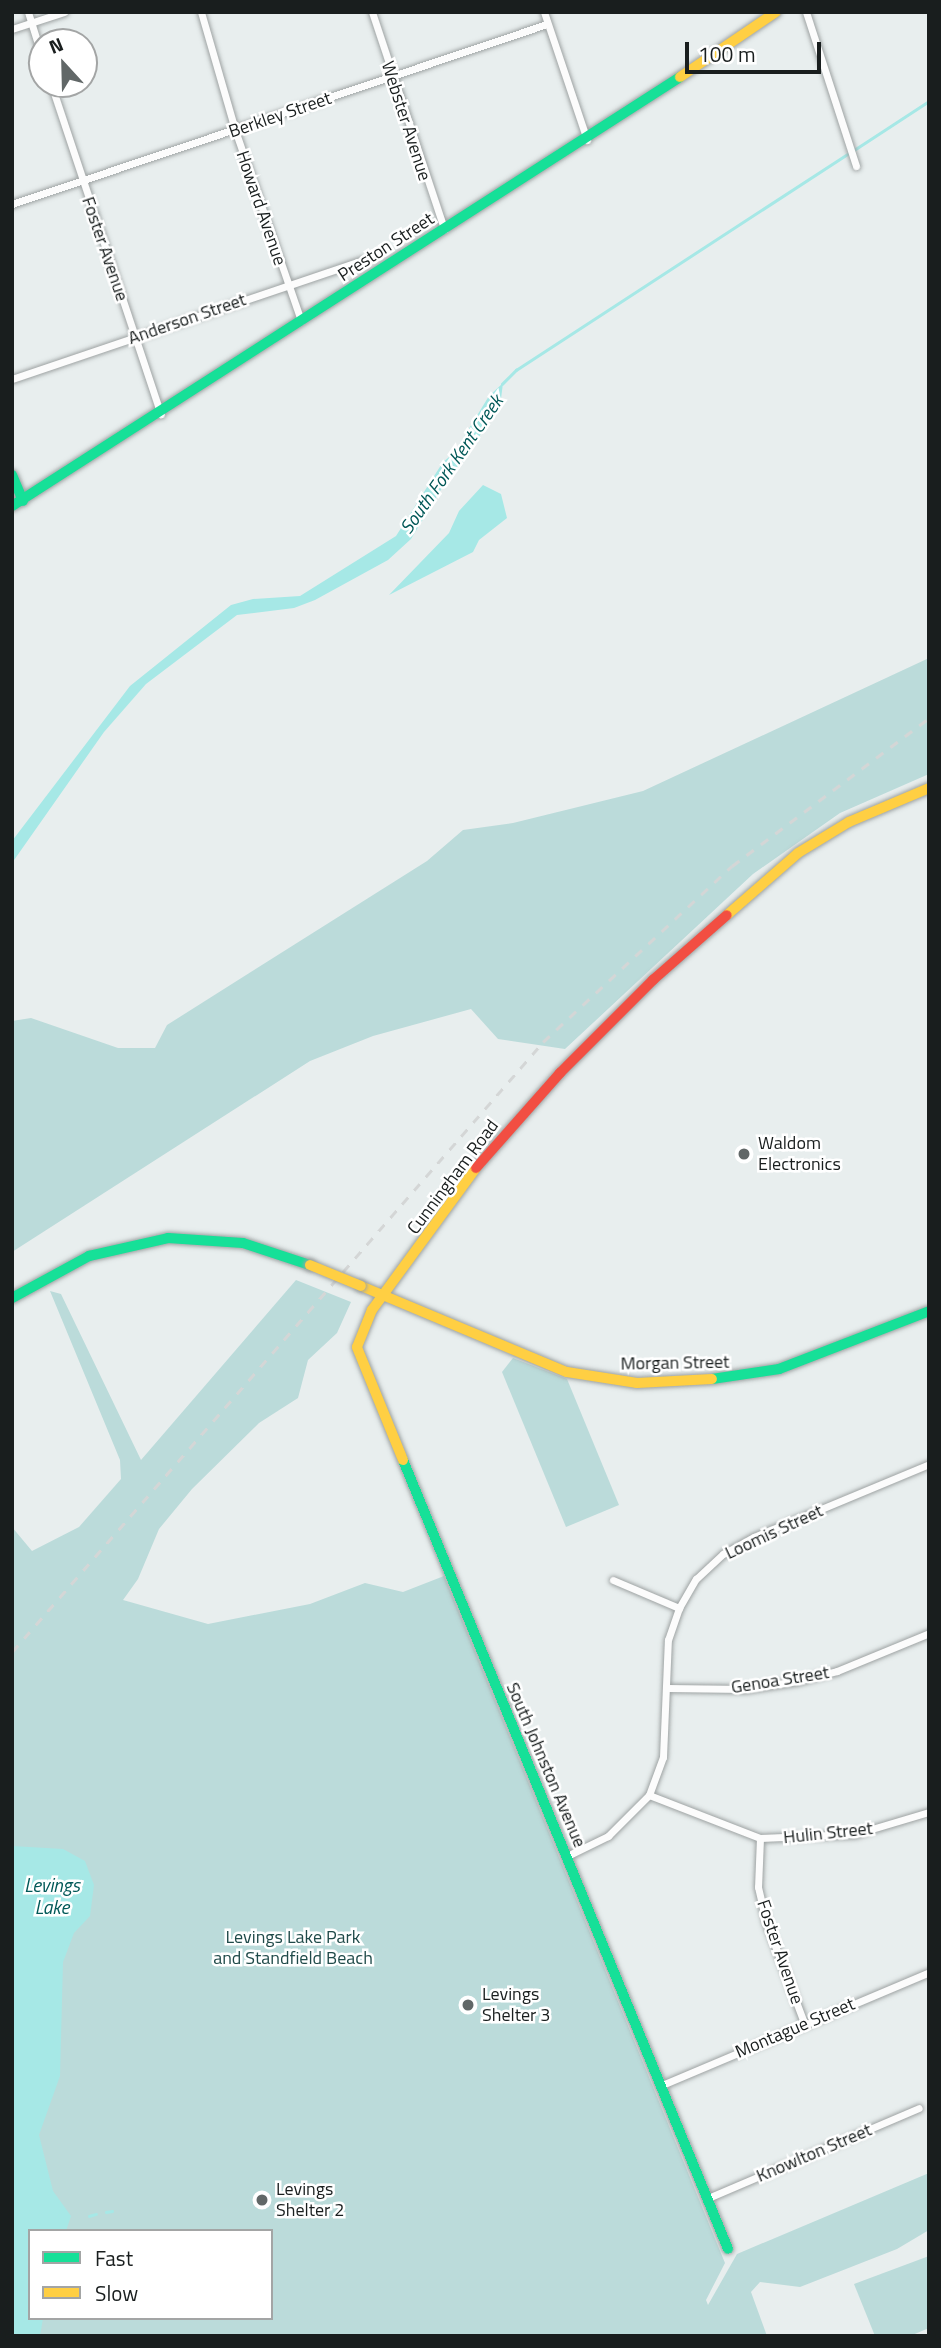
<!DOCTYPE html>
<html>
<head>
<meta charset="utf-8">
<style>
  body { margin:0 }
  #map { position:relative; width:941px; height:2348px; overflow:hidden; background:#e8eeee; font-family:"Titillium Web",sans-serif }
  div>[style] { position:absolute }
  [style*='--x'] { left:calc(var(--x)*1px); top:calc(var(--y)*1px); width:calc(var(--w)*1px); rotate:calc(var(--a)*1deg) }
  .green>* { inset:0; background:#bbdbda }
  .water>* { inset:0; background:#a6e8e6 }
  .stream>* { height:2.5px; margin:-1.25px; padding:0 1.25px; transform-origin:1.25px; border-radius:1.25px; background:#a6e8e6 }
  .roads { filter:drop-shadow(0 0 2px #9ea3a3) drop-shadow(0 0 2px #9ea3a3) }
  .street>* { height:7px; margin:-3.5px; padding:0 3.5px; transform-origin:3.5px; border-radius:3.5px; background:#fcfcfc }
  .fast>* { height:10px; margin:-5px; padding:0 5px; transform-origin:5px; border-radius:5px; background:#16e098 }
  .slow>* { height:10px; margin:-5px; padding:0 5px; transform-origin:5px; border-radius:5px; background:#ffcf43 }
  .jam>* { height:10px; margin:-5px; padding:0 5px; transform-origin:5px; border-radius:5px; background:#f24e42 }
  .rail>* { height:2.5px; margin-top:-1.25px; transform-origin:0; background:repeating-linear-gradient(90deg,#d4d6d6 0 9px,transparent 0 18px) }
  .bridges { filter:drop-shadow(0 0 2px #9ea3a3) drop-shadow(0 0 2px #9ea3a3) }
  .slow-bridge>* { height:10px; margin:-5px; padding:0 5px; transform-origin:5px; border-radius:5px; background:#ffcf43 }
  .dots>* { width:19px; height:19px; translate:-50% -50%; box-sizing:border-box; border:4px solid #fff; border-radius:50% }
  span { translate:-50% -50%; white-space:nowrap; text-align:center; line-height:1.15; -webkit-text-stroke:5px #fff; paint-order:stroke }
  .street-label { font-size:18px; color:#191e1e }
  .poi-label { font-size:18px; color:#191e1e }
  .left { translate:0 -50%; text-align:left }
  .park-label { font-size:18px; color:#1f4a49 }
  .water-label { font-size:19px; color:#015857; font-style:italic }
  .frame { position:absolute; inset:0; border:14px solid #191e1e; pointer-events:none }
  .legend { position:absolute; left:28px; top:2229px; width:245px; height:91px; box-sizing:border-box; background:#fff; border:2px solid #a3a5a5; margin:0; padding:9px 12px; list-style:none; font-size:21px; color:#191e1e }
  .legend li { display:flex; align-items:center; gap:14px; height:35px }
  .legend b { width:35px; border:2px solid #a3a5a5 }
  .north { position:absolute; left:28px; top:28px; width:70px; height:70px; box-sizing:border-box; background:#fff; border:2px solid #a3a5a5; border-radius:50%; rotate:338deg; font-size:19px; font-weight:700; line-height:28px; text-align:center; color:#191e1e }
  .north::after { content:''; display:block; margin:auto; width:24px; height:32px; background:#616767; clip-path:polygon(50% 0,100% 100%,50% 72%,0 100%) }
  .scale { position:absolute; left:685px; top:42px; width:136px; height:32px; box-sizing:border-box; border:4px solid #191e1e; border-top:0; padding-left:9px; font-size:21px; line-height:24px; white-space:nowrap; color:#191e1e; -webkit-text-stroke:5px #fff; paint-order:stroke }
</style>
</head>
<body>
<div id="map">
  <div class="green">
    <div style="clip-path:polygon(929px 658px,929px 774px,840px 813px,753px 874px,565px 1049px,498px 1039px,471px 1009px,373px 1036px,310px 1061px,12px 1252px,12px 1021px,31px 1018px,118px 1048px,155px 1048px,167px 1025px,427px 861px,463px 830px,513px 823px,643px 791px)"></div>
    <div style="clip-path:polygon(evenodd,296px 1280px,351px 1302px,337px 1333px,308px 1360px,298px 1398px,259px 1423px,192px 1489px,159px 1529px,138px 1579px,123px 1600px,208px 1624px,310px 1604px,365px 1583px,403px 1592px,444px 1576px,725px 2263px,706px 2300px,708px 2305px,737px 2254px,929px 2173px,929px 2230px,897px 2249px,800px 2287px,760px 2282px,751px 2292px,767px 2336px,12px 2336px,12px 1527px,32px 1551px,79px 1527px,121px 1479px,120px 1460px,50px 1291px,61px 1294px,141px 1460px,296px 1280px,30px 2231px,271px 2231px,271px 2318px,30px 2318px,30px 2231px)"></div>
    <div style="clip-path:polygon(513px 1358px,567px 1379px,619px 1505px,566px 1527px,502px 1372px)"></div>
    <div style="clip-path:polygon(929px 2256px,929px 2328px,910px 2336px,875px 2336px,854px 2284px)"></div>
  </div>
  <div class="water">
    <div style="clip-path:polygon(503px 383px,501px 399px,468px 456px,451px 473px,411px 539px,388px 560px,315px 600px,294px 608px,237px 615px,146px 684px,104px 732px,12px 863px,12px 841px,130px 686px,231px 605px,253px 599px,300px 596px,396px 536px,443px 462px,454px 453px,489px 396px)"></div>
    <div style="clip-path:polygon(483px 485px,501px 494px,507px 518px,479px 540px,473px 552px,389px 595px,449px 533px,459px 511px)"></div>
    <div style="clip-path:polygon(12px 1846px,63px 1849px,85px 1861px,94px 1885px,90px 1916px,74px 1933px,63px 1962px,60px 2076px,39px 2135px,53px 2191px,71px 2216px,66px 2231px,30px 2231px,30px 2318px,43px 2318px,40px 2336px,12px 2336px)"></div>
  </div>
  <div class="stream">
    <div style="--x:854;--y:150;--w:90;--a:-33.2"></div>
    <div style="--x:502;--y:384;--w:20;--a:-45"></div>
    <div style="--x:516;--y:370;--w:397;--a:-33.1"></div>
    <div style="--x:106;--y:2212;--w:6;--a:-9"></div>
    <div style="--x:89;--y:2216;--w:7;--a:-16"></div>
  </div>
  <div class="roads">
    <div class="street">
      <div style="--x:28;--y:12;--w:47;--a:72.7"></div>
      <div style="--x:201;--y:12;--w:123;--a:73.9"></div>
      <div style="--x:235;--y:130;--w:202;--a:70.9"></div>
      <div style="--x:372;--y:12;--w:229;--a:71.6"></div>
      <div style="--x:544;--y:12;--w:135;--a:71.4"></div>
      <div style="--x:806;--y:12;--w:162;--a:72"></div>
      <div style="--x:12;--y:29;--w:55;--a:-18.1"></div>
      <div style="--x:51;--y:84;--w:348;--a:71.6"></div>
      <div style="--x:12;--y:204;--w:564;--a:-18.6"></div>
      <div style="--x:12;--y:379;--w:371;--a:-18.7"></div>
      <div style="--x:613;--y:1580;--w:72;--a:23"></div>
      <div style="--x:667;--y:1688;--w:78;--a:0.7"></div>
      <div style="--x:745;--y:1689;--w:53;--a:-8.7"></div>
      <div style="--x:797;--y:1681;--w:41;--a:-14"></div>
      <div style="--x:837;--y:1671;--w:100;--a:-22.4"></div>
      <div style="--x:649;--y:1795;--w:119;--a:21.2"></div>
      <div style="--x:760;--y:1838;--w:95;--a:-2.4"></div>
      <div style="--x:855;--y:1834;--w:77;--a:-16.6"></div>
      <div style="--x:760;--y:1838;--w:49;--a:92.3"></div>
      <div style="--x:758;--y:1887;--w:36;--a:77"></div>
      <div style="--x:766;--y:1922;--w:110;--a:69.3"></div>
      <div style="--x:567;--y:1856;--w:46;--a:-26"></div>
      <div style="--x:608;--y:1836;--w:58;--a:-45"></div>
      <div style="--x:649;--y:1795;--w:40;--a:-69.8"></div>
      <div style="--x:663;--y:1757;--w:117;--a:-87.6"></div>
      <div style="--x:668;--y:1640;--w:34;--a:-71"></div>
      <div style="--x:679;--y:1608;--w:34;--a:-60"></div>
      <div style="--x:696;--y:1579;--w:37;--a:-43"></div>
      <div style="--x:723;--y:1554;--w:35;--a:-29"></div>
      <div style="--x:754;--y:1537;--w:190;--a:-22.6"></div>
      <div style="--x:662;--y:2085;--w:290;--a:-22.9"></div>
      <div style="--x:708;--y:2198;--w:229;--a:-23.1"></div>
    </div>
    <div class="fast">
      <div style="--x:12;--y:475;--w:28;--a:67"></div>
      <div style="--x:12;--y:506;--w:794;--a:-32.71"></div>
      <div style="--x:12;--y:1298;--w:88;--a:-28.6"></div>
      <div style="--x:89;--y:1256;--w:81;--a:-12.8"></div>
      <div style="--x:168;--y:1238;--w:75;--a:3.8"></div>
      <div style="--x:243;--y:1243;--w:71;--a:18.2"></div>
      <div style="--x:712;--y:1379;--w:68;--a:-8.5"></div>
      <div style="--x:779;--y:1369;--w:161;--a:-21.1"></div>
      <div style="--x:403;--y:1460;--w:853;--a:67.61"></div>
    </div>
    <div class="slow">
      <div style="--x:680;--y:77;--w:116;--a:-34.1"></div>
      <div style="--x:727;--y:915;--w:94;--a:-41.1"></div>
      <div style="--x:798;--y:853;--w:60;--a:-31.3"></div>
      <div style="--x:849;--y:822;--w:87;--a:-23"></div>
      <div style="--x:361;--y:1286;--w:223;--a:22.7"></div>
      <div style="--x:567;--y:1372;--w:71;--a:8.9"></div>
      <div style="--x:637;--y:1383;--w:75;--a:-3.1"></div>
      <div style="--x:403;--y:1460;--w:122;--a:-112.2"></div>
      <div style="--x:357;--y:1347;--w:40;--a:-68"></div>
      <div style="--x:372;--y:1310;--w:176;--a:-53.8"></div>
    </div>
    <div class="jam">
      <div style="--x:476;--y:1168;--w:127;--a:-48.5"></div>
      <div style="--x:560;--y:1073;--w:132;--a:-45"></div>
      <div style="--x:653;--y:980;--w:98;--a:-41.3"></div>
    </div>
  </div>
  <div class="rail">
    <div style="--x:12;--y:1652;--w:809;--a:-48.96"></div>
    <div style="--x:543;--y:1042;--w:258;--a:-43"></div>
    <div style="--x:732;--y:866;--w:246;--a:-36.9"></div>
  </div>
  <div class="bridges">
    <div class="slow-bridge">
      <div style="--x:310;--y:1265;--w:55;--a:22.4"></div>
    </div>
  </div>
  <div class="dots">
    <div style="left:744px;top:1154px;background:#616767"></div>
    <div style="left:468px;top:2005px;background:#616767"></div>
    <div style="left:262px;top:2200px;background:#616767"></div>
  </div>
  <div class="street-label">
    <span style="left:280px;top:115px;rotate:-19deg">Berkley Street</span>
    <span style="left:406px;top:121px;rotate:72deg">Webster Avenue</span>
    <span style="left:261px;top:208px;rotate:71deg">Howard Avenue</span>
    <span style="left:386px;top:247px;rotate:-33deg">Preston Street</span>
    <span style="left:105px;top:249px;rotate:71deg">Foster Avenue</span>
    <span style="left:187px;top:319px;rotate:-19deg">Anderson Street</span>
    <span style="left:453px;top:1177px;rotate:-53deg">Cunningham Road</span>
    <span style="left:675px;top:1363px;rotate:-1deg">Morgan Street</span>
    <span style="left:774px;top:1532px;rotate:-25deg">Loomis Street</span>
    <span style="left:780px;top:1680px;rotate:-9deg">Genoa Street</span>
    <span style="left:546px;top:1765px;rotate:67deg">South Johnston Avenue</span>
    <span style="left:828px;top:1833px;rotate:-6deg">Hulin Street</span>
    <span style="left:780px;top:1952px;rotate:71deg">Foster Avenue</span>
    <span style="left:795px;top:2028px;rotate:-23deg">Montague Street</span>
    <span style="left:814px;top:2153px;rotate:-23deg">Knowlton Street</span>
  </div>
  <div class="poi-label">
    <span class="left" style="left:758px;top:1154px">Waldom<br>Electronics</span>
    <span class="left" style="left:482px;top:2005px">Levings<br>Shelter 3</span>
    <span class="left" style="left:276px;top:2200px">Levings<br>Shelter 2</span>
  </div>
  <div class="park-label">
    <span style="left:293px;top:1948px">Levings Lake Park<br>and Standfield Beach</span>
  </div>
  <div class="water-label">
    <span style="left:451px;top:464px;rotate:-55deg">South Fork Kent Creek</span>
    <span style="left:52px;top:1896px">Levings<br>Lake</span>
  </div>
  <div class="frame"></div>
  <ul class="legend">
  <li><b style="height:9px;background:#16e098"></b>Fast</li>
  <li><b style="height:9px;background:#ffcf43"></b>Slow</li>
  </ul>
  <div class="north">N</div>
  <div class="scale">100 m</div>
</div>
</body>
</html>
